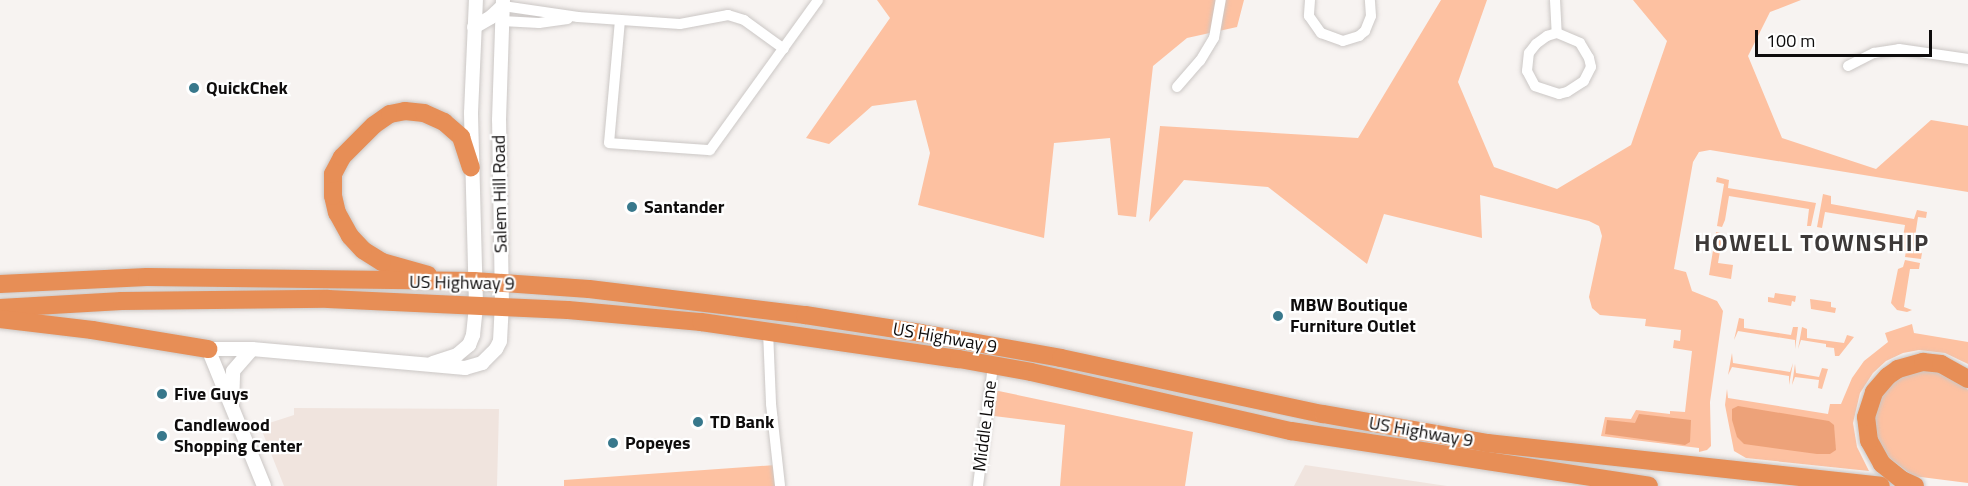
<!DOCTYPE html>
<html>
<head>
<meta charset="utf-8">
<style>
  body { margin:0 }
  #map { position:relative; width:1968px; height:486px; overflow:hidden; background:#f7f3f1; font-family:"Titillium Web",sans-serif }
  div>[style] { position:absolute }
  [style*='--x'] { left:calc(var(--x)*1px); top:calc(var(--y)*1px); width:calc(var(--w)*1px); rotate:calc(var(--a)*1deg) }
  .built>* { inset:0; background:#f0e4de }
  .green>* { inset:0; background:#fdc1a1 }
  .water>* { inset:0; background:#eda279 }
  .roads { filter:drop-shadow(0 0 2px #cbc7c5) drop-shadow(0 0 2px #cbc7c5) }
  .minor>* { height:10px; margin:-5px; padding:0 5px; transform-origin:5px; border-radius:5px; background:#fff }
  .tertiary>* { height:14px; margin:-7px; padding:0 7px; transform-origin:7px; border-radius:7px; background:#fff }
  .trunk>* { height:18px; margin:-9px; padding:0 9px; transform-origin:9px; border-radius:9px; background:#e78e56 }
  .dots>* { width:16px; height:16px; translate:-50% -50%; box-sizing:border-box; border:3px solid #fff; border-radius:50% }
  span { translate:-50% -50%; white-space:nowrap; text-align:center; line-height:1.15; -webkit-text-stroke:4.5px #fff; paint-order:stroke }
  .poi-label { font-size:18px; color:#0e0c0c; font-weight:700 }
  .left { translate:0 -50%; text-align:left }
  .street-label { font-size:18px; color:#0e0c0c }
  .district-label { font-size:24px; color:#3d3938; font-weight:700; letter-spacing:1.5px }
  .scale { position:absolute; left:1755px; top:30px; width:177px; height:27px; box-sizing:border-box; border:3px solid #0e0c0c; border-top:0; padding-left:8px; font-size:18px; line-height:21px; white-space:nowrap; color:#0e0c0c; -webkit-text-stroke:4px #fff; paint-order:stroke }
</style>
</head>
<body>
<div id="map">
  <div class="built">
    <div style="clip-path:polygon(294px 408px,499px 409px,497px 486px,284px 486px,260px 426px,294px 415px)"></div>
    <div style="clip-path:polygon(1305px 465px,1447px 486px,1294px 486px)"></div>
  </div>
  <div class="green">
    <div style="clip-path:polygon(877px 0,1244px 0,1237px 27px,1187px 38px,1153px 66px,1136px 217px,1118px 215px,1110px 138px,1054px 143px,1044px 238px,918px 205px,930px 153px,916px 100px,872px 106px,829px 144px,806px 138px,890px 18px)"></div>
    <div style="clip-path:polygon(1441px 0,1487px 0,1458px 82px,1494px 167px,1557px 189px,1631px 145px,1667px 41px,1633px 0,1801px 0,1770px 12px,1748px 56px,1782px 138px,1876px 169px,1931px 120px,1968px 126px,1968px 192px,1710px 150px,1699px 152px,1693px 162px,1674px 269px,1686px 272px,1692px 291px,1717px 301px,1723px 311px,1710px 402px,1711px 446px,1707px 450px,1699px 452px,1699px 448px,1601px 436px,1605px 417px,1631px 419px,1636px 410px,1670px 414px,1670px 411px,1685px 412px,1692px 351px,1673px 348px,1674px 340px,1680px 341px,1681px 330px,1645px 326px,1646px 319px,1600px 315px,1592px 308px,1589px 297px,1602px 236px,1599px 226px,1589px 221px,1480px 195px,1482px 238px,1384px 214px,1367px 264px,1268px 187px,1184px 180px,1149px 222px,1160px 126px,1358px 138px)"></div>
    <div style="clip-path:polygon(1717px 177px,1729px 180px,1728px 188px,1816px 203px,1811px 226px,1807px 226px,1809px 209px,1729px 196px,1725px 220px,1722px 227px,1717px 226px,1724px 184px,1716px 182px)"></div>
    <div style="clip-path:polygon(1823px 194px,1831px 196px,1831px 204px,1914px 219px,1917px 210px,1927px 212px,1926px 218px,1918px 217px,1913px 250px,1922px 253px,1921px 259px,1905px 257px,1906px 251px,1901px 249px,1905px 225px,1825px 212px,1822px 228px,1817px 227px)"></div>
    <div style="clip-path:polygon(1716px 232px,1721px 233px,1722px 239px,1718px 263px,1733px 265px,1731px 279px,1709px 275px)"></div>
    <div style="clip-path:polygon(1905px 260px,1920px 263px,1919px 269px,1910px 269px,1904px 307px,1912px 310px,1907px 312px,1897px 310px,1891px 303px,1898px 269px,1903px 267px)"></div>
    <div style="clip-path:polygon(1775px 293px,1796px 296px,1795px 302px,1792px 301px,1791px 306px,1768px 302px,1768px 297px,1774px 298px)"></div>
    <div style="clip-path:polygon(1810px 299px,1831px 302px,1831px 307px,1836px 308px,1835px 313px,1811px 309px)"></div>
    <div style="clip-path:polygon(1739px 318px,1744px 319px,1744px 328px,1791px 335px,1793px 327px,1798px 327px,1795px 349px,1795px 340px,1738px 331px,1734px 340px)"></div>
    <div style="clip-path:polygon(1912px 324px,1914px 333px,1968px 342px,1968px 364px,1945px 353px,1919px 350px,1903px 353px,1886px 361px,1873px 373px,1860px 393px,1853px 423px,1857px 447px,1869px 471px,1746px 458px,1734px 451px,1725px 405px,1727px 389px,1728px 398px,1828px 414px,1830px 404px,1841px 404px,1852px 378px,1864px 361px,1888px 342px,1885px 333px)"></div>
    <div style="clip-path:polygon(1802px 327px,1807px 329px,1807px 338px,1844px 343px,1847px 335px,1854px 337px,1839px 356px,1835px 356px,1834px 348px,1826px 347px,1826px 344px,1801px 340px,1798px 349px)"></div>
    <div style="clip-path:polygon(1732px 353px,1733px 363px,1790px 372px,1793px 363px,1789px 385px,1789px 376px,1732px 367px,1728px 375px)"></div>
    <div style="clip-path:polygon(1795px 364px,1796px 373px,1819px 377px,1822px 368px,1828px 369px,1822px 389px,1818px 388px,1819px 380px,1795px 377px,1792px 385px)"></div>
    <div style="clip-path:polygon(1927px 368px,1959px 380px,1968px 390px,1968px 483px,1913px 476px,1879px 450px,1873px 410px,1889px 382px)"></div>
    <div style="clip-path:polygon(989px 389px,1193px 432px,1185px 486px,1060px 486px,1065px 425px,986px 415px)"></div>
    <div style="clip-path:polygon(776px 465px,779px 486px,564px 486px,564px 480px)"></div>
  </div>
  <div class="water">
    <div style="clip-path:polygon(1738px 406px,1829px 421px,1834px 425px,1836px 450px,1830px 454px,1817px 454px,1744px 444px,1737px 437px,1732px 420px,1732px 409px)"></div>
    <div style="clip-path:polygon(1639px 414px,1691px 420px,1690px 442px,1685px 445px,1605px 434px,1607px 420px,1635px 423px)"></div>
  </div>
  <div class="roads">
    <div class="minor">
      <div style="--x:1310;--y:0;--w:16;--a:94"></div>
      <div style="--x:1309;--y:16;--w:21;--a:55"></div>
      <div style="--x:1321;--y:33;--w:23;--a:20"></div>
      <div style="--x:1343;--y:41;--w:17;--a:-17"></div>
      <div style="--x:1359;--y:36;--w:8;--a:-40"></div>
      <div style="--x:1365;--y:31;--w:16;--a:-68"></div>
      <div style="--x:1371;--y:16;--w:16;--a:-94"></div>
      <div style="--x:1555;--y:0;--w:33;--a:87"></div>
      <div style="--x:503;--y:6;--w:76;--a:8.3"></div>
      <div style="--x:578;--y:17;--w:102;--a:3.9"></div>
      <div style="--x:680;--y:24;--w:49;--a:-10.6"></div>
      <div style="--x:728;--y:15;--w:17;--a:17"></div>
      <div style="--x:744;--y:20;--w:49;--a:35.9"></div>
      <div style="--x:620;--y:20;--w:123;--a:95.1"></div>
      <div style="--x:609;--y:143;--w:101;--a:4"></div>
      <div style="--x:710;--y:150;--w:185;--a:-54.2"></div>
      <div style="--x:502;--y:21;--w:37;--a:3"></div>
      <div style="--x:539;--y:23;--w:29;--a:-8"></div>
      <div style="--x:1557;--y:33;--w:25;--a:23"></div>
      <div style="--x:1580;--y:43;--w:17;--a:59"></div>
      <div style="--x:1589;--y:58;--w:9;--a:77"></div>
      <div style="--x:1591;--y:67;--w:16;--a:117"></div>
      <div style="--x:1584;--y:81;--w:20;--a:147"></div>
      <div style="--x:1567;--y:92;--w:8;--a:166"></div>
      <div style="--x:1559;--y:94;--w:25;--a:-162"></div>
      <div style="--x:1535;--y:86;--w:17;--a:-118"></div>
      <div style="--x:1527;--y:71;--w:18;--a:-84"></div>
      <div style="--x:1529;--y:53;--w:11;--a:-52"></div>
      <div style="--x:1536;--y:44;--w:14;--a:-36"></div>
      <div style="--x:1547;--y:36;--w:10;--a:-17"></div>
      <div style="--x:1848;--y:66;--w:29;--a:-27"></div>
      <div style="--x:1874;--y:53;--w:25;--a:-9"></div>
      <div style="--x:1899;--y:49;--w:70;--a:8.2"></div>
      <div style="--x:1177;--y:87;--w:35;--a:-49"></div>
      <div style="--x:1200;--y:61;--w:27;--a:-59"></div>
      <div style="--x:1214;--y:38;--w:39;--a:-80"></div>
      <div style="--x:768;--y:331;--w:73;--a:87.6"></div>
      <div style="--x:771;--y:404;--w:82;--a:83.7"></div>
      <div style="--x:978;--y:486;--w:122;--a:-82.9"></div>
    </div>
    <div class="tertiary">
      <div style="--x:474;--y:27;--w:20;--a:-30"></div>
      <div style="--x:491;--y:17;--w:16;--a:-43"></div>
      <div style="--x:433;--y:363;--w:25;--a:-18"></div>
      <div style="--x:457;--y:355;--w:16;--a:-40"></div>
      <div style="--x:469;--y:345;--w:11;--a:-68"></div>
      <div style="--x:473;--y:335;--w:30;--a:-84"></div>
      <div style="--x:476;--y:305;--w:192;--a:-91.5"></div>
      <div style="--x:471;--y:113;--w:113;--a:-87.5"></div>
      <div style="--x:232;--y:405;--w:34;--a:-88"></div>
      <div style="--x:233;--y:371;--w:29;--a:-49"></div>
      <div style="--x:264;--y:486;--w:148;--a:-112.2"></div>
      <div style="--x:208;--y:349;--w:44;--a:0"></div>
      <div style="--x:252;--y:349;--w:214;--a:5.1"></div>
      <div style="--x:465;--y:368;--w:18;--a:-16"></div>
      <div style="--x:482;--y:363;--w:20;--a:-45"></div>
      <div style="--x:496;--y:349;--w:9;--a:-63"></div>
      <div style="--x:500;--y:341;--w:34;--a:-87"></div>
      <div style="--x:502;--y:307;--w:187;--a:-90.9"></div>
      <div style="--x:499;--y:120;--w:120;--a:-88.1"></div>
    </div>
    <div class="trunk">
      <div style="--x:428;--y:275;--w:48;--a:-164.2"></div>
      <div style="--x:382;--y:262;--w:22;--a:-148"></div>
      <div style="--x:363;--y:250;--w:19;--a:-133"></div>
      <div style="--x:350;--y:236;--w:26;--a:-119"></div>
      <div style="--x:337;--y:213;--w:17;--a:-103"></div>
      <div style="--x:333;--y:196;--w:22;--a:-90"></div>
      <div style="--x:333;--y:174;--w:19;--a:-62"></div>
      <div style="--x:342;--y:157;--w:45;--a:-45"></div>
      <div style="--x:374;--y:125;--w:19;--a:-35"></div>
      <div style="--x:390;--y:114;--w:15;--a:-11"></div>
      <div style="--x:405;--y:111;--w:19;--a:6"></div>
      <div style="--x:424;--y:113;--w:22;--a:24"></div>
      <div style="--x:444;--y:122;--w:23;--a:41"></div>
      <div style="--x:461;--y:137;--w:32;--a:72"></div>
      <div style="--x:0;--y:284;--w:147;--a:-2.7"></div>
      <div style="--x:147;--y:277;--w:327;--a:0.7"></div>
      <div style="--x:474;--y:281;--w:115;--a:4"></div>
      <div style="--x:589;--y:289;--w:218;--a:6.9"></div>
      <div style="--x:805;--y:315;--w:117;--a:8.8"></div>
      <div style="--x:921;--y:333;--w:142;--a:10.1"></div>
      <div style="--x:1061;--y:358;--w:268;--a:12.1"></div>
      <div style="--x:1323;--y:414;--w:167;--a:10"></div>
      <div style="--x:1487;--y:443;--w:396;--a:6.2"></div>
      <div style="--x:0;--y:308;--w:122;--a:-3.3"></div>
      <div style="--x:122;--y:301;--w:206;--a:-0.6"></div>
      <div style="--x:328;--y:299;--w:240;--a:2.6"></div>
      <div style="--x:568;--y:310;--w:134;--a:5.2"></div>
      <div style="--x:701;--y:322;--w:261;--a:8.2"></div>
      <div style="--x:959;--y:359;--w:73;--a:10.2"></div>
      <div style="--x:1031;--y:372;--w:267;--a:12.8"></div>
      <div style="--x:1291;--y:431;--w:362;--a:8.7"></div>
      <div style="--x:0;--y:319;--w:93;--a:6.8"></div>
      <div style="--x:92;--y:330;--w:118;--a:9.3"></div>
      <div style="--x:1915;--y:486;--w:14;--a:-155"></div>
      <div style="--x:1902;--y:480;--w:26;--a:-141"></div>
      <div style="--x:1882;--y:464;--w:26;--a:-119"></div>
      <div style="--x:1869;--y:441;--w:24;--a:-97"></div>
      <div style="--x:1866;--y:417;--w:26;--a:-72"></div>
      <div style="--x:1874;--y:392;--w:21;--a:-49"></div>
      <div style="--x:1888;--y:376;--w:12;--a:-35"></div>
      <div style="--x:1898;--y:369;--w:26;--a:-16"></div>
      <div style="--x:1923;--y:362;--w:18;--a:6"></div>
      <div style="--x:1941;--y:364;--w:31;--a:29"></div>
    </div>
  </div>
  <div class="dots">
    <div style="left:194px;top:88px;background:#38788c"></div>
    <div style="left:632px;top:207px;background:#38788c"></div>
    <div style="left:1278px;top:316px;background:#38788c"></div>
    <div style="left:162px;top:394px;background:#38788c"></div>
    <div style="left:698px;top:422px;background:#38788c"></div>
    <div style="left:162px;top:436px;background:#38788c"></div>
    <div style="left:613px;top:443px;background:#38788c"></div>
  </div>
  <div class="poi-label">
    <span class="left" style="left:206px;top:88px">QuickChek</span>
    <span class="left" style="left:644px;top:207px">Santander</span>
    <span class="left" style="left:1290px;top:316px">MBW Boutique<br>Furniture Outlet</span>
    <span class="left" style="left:174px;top:394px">Five Guys</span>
    <span class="left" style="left:710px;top:422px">TD Bank</span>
    <span class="left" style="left:174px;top:436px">Candlewood<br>Shopping Center</span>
    <span class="left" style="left:625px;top:443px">Popeyes</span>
  </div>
  <div class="street-label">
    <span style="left:500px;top:194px;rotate:-91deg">Salem Hill Road</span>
    <span style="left:462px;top:283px;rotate:1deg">US Highway 9</span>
    <span style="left:945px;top:338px;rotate:10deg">US Highway 9</span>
    <span style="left:985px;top:426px;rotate:-83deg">Middle Lane</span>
    <span style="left:1421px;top:432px;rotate:10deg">US Highway 9</span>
  </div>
  <div class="district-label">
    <span style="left:1812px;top:243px">HOWELL TOWNSHIP</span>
  </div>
  <div class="scale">100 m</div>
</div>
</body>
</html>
